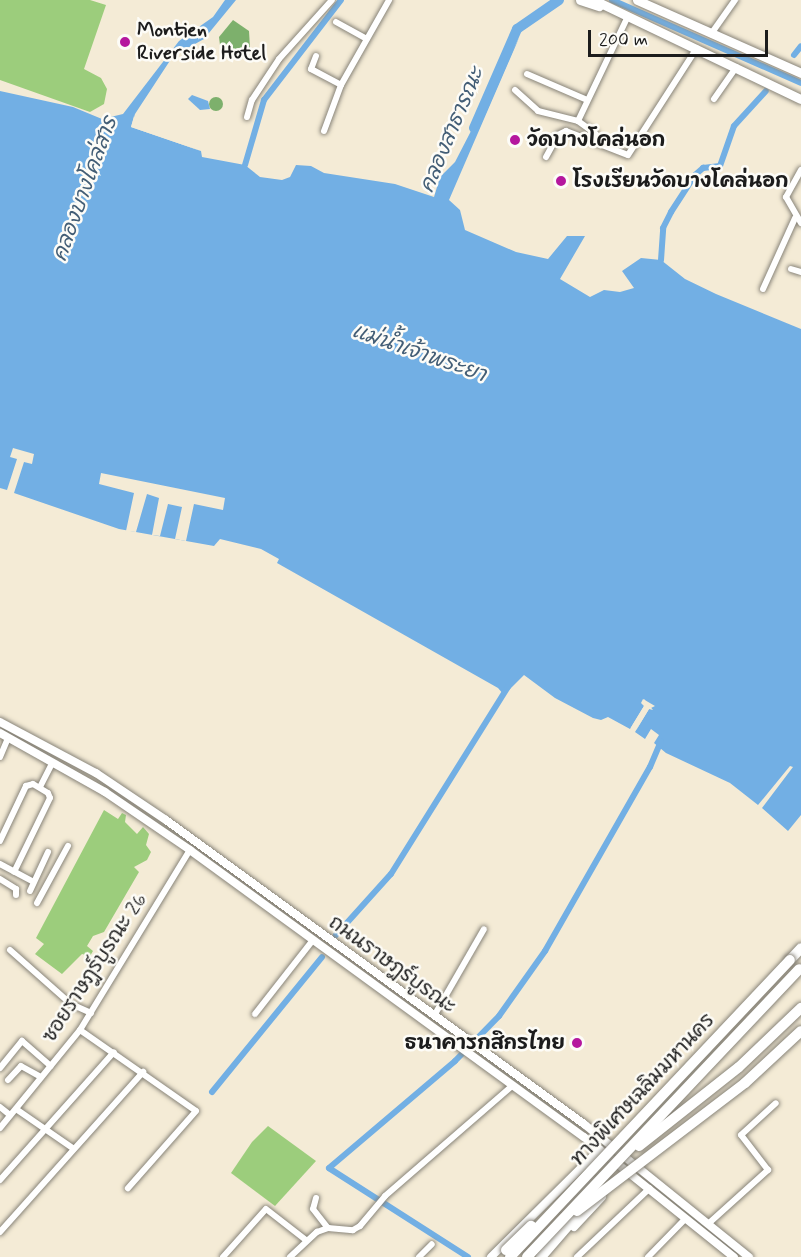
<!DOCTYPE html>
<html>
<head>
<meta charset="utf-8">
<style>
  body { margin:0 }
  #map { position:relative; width:801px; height:1257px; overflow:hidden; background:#f4ebd6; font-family:Mynerve,"Playpen Sans Thai",sans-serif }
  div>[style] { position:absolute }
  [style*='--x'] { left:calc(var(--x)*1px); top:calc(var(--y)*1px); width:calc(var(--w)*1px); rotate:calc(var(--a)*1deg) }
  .green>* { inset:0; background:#9ccd7c }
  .forest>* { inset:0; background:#7db06c }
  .round { border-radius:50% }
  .water>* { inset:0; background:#72afe4 }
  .pier>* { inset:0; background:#f4ebd6 }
  .canal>* { height:6px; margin:-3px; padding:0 3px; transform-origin:3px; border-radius:3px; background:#72afe4 }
  .river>* { height:10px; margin:-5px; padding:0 5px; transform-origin:5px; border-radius:5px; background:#72afe4 }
  .roads { filter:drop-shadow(0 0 2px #888479) drop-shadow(0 0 2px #888479) }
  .street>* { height:6px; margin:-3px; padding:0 3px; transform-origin:3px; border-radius:3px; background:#fff }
  .secondary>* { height:8px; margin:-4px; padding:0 4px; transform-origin:4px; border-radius:4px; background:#fff }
  .primary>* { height:9px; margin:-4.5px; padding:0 4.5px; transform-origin:4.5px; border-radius:4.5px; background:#fff }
  .highway>* { height:10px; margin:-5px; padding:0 5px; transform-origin:5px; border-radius:5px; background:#fff }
  .bridges { filter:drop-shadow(0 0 2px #888479) drop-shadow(0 0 2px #888479) }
  .highway-bridge>* { height:10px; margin:-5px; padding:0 5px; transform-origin:5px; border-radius:5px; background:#fff }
  .dots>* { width:16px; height:16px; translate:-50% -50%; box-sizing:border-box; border:3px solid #fdfcf7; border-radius:50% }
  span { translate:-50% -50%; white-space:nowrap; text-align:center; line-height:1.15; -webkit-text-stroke:5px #fdfcf7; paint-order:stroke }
  .poi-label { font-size:20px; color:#1c1c1c; font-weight:700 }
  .left { translate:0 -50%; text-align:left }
  .right { translate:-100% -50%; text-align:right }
  .street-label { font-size:20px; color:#1c1c1c }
  .water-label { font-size:21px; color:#435e76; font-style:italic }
  .scale { position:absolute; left:588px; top:30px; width:180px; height:27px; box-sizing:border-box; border:3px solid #1c1c1c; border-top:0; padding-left:8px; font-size:18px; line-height:21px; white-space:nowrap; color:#1c1c1c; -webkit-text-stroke:4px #fdfcf7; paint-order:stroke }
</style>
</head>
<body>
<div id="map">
  <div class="green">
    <div style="clip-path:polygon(0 0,90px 0,106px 5px,84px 69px,101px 78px,107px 89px,104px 104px,90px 112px,0 80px)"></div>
    <div style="clip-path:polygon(104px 810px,118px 819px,122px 813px,126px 815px,125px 822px,137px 834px,143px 827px,149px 834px,146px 845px,151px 852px,147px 860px,134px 867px,139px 872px,104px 932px,93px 936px,87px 946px,93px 951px,90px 956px,82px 954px,62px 974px,35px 954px,44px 944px,36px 938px)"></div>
    <div style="clip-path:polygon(268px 1126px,316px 1161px,275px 1206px,231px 1173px,252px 1142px)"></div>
  </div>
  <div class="forest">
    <div style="clip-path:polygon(233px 20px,249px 31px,250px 48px,231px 51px,220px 45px,219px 37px)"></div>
    <div class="round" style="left:209px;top:97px;width:14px;height:14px"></div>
  </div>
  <div class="water">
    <div style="clip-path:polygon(225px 0,236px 0,204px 39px,173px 56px,135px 114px,131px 127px,201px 151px,202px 157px,245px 165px,260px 177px,282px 180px,290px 177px,296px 165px,311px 166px,324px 173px,395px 184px,434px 197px,440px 177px,455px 162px,519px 38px,449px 200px,460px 210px,465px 230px,516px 252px,548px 259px,567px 236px,585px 236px,560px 279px,590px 297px,604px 290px,620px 292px,634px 288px,622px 271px,641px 258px,661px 260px,685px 279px,716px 294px,801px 329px,801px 815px,788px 831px,762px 808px,793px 767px,790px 766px,758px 805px,730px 783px,666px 753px,654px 743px,659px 735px,651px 729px,645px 739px,635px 732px,649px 709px,653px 710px,644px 699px,644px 706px,630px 729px,608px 717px,601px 720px,593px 718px,555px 698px,524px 675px,504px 695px,498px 688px,277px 563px,279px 559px,261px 549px,220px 539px,214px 546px,119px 529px,14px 493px,24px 462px,32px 464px,34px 454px,13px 448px,10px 457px,17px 459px,7px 490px,0 488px,0 91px,73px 107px,102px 119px,123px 114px,179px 41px,213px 17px)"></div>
    <div style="clip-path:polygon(192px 95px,208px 101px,210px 109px,200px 110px,188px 99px)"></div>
  </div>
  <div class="pier">
    <div style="clip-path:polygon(134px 116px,134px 125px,201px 151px,131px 127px)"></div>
    <div style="clip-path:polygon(101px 473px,225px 498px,223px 510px,194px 504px,186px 541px,175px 539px,182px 507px,168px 504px,160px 536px,152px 535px,159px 498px,147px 494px,136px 532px,126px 531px,134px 493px,99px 484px)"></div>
    <div style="clip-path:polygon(643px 699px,655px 706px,649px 709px,635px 732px,649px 706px,630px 729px,644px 706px,641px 703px)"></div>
  </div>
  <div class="canal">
    <div style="--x:612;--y:0;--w:206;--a:23.7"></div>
    <div style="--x:794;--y:55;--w:11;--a:-52"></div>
    <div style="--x:245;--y:165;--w:68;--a:-73.7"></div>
    <div style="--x:264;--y:100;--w:126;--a:-52.4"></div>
    <div style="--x:661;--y:260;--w:32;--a:-86"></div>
    <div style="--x:663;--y:228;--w:18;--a:-63"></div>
    <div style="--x:671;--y:212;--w:44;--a:-57"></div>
    <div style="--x:695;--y:175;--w:11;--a:-41"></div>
    <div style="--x:703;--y:168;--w:17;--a:-7"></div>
    <div style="--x:720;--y:166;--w:42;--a:-70.7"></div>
    <div style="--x:734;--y:126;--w:47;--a:-47.6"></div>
    <div style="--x:336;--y:935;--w:82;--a:-48"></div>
    <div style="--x:391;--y:874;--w:221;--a:-58"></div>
    <div style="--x:212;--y:1092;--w:174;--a:-50.8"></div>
    <div style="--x:468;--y:1257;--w:165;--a:-147.4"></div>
    <div style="--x:329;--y:1168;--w:165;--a:-40.3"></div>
    <div style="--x:455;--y:1061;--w:63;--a:-45.6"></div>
    <div style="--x:499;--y:1016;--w:80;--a:-54.7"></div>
    <div style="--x:545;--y:951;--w:212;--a:-60.3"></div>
    <div style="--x:650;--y:767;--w:28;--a:-67"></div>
  </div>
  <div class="river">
    <div style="--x:474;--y:128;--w:108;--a:-66.5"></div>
    <div style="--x:517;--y:29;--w:51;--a:-34.6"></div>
  </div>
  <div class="roads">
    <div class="street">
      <div style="--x:336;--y:22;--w:35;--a:29"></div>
      <div style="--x:711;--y:34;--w:42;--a:-54.8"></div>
      <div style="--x:316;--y:56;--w:14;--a:111"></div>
      <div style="--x:311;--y:69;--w:34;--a:28"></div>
      <div style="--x:527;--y:74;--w:65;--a:23.4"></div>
      <div style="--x:515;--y:90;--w:31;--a:42"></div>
      <div style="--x:538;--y:111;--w:41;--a:14"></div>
      <div style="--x:578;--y:121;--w:22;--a:36"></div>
      <div style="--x:714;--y:99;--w:39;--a:-55"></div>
      <div style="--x:247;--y:117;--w:18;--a:-74"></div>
      <div style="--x:252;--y:100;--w:49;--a:-56.6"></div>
      <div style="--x:279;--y:59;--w:79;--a:-48.1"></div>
      <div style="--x:578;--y:121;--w:116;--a:-64.5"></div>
      <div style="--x:324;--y:131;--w:49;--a:-69.7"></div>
      <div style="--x:341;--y:85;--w:98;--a:-60.5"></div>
      <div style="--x:546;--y:157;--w:25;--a:-61"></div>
      <div style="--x:558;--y:135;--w:9;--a:-27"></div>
      <div style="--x:566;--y:131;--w:66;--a:21.2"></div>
      <div style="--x:628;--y:155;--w:127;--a:-57.2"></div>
      <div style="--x:801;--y:170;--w:31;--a:119"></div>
      <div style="--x:786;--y:197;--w:30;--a:60"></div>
      <div style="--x:791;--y:269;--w:10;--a:17"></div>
      <div style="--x:763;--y:289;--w:78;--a:-65.7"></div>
      <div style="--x:0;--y:757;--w:21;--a:-67"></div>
      <div style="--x:40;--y:787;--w:28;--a:-63"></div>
      <div style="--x:0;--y:841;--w:61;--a:-64.7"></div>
      <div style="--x:26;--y:786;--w:7;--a:-16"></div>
      <div style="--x:33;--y:784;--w:17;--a:31"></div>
      <div style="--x:48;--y:793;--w:5;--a:68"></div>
      <div style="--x:50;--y:798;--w:82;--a:115.9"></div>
      <div style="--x:0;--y:864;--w:38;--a:28"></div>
      <div style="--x:0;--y:879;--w:19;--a:32"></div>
      <div style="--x:16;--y:889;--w:6;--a:90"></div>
      <div style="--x:30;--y:891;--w:43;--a:-65.2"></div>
      <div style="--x:37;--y:903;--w:65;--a:-61.5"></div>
      <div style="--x:10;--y:950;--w:81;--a:41.5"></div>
      <div style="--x:71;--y:1004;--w:22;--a:24"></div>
      <div style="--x:255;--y:1014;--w:94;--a:-51.9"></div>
      <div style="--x:434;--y:1016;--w:100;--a:-60.1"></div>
      <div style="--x:80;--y:1030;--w:141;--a:34.9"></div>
      <div style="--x:196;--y:1111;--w:103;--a:131.4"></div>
      <div style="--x:0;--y:1068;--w:35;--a:-51"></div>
      <div style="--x:22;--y:1041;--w:38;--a:41"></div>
      <div style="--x:8;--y:1080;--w:19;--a:-47"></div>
      <div style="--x:21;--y:1066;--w:23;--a:29"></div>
      <div style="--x:0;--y:1107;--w:13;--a:39"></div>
      <div style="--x:16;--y:1109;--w:70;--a:34.6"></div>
      <div style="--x:0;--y:1128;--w:127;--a:-50.8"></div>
      <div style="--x:80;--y:1030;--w:211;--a:-58.6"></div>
      <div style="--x:0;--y:1180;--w:171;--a:-48.3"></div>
      <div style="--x:316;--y:1198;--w:11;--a:105"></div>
      <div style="--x:313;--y:1209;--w:24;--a:52"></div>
      <div style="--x:708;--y:1224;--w:81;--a:-42"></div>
      <div style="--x:768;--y:1170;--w:44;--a:-127.6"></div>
      <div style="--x:741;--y:1135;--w:47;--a:-42.4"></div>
      <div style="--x:0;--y:1232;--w:215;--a:-48.2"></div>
      <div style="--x:223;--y:1257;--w:64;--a:-48.1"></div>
      <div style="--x:266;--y:1209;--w:51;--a:37.8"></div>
      <div style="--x:290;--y:1257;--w:37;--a:-43"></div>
      <div style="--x:317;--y:1232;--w:12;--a:-20"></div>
      <div style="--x:328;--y:1228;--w:25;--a:5"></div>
      <div style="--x:353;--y:1230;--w:8;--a:-30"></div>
      <div style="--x:360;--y:1226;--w:39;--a:-50"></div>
      <div style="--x:385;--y:1196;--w:168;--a:-40.9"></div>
      <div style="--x:419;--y:1257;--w:18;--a:-45"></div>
      <div style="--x:577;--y:1257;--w:100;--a:-43.4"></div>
      <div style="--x:648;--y:1257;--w:54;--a:-45.7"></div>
    </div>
    <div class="secondary">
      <div style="--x:0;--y:722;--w:109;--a:28"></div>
      <div style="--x:96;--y:773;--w:84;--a:33.9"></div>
      <div style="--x:166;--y:820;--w:517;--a:36.03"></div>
      <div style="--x:584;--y:1124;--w:212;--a:38.9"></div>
      <div style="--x:0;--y:733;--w:120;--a:29.3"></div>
      <div style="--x:105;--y:792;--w:103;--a:34.3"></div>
      <div style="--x:190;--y:850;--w:487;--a:36.1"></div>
      <div style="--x:584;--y:1137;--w:192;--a:38.7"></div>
      <div style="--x:574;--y:1227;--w:41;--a:-47"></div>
      <div style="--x:491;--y:1257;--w:153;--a:-44.7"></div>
    </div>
    <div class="primary">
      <div style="--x:580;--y:0;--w:20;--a:18"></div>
      <div style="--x:594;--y:0;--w:229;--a:25.6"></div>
      <div style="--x:637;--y:0;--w:180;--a:24"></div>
    </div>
    <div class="highway">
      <div style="--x:790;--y:960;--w:16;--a:-47"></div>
      <div style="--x:562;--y:1207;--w:41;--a:-39.1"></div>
      <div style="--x:541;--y:1257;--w:69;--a:-49.1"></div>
    </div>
  </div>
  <div class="bridges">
    <div class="highway-bridge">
      <div style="--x:639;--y:1146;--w:127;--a:-38.3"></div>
      <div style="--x:739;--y:1067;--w:86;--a:-43.6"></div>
      <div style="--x:577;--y:1211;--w:211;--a:-37.3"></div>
      <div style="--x:745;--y:1083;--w:76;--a:-42.9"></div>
      <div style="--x:506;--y:1250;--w:35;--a:-44"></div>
      <div style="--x:510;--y:1257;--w:408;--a:-46.7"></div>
      <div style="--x:527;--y:1257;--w:396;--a:-46.6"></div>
    </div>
  </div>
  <div class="dots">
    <div style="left:125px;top:42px;background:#b5179e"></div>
    <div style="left:515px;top:140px;background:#b5179e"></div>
    <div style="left:561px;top:181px;background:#b5179e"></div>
    <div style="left:577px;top:1043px;background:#b5179e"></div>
  </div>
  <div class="poi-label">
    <span class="left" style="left:137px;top:42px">Montien<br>Riverside Hotel</span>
    <span class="left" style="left:527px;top:140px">วัดบางโคล่นอก</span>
    <span class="left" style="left:573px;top:181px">โรงเรียนวัดบางโคล่นอก</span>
    <span class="right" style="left:565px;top:1043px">ธนาคารกสิกรไทย</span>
  </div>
  <div class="street-label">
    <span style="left:392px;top:965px;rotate:36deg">ถนนราษฎร์บูรณะ</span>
    <span style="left:95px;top:968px;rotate:-57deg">ซอยราษฎร์บูรณะ 26</span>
    <span style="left:643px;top:1090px;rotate:-47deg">ทางพิเศษเฉลิมมหานคร</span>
  </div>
  <div class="water-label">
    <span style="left:452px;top:130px;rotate:-67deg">คลองสาธารณะ</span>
    <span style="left:85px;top:189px;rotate:-70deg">คลองบางโคล่สาร</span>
    <span style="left:419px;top:353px;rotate:19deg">แม่น้ำเจ้าพระยา</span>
  </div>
  <div class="scale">200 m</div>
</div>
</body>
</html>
